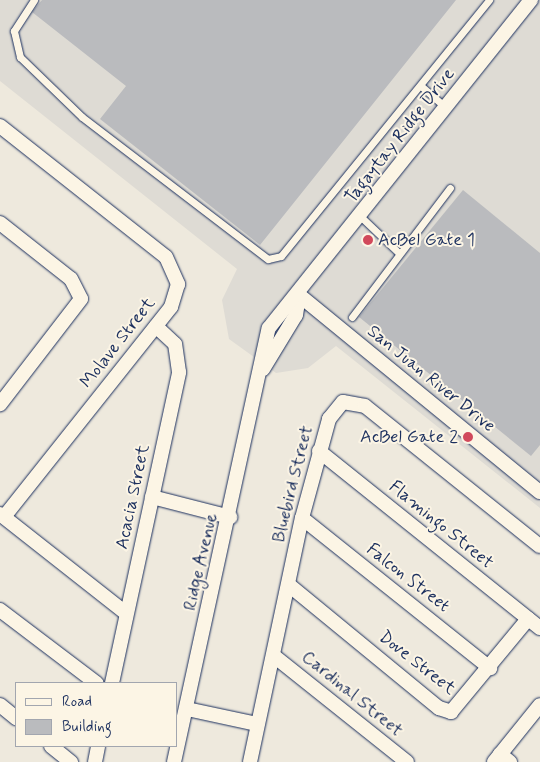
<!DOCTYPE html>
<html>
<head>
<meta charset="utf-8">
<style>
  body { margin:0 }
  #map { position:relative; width:540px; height:762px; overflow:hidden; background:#eee9dd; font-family:Mynerve,sans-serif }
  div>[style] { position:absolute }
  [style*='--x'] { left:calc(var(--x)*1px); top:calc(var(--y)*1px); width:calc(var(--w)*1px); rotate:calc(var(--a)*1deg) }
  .built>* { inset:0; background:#dedbd4 }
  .building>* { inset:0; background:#babbbe }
  .roads { filter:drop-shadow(0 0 1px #1b2f5e) drop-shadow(0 0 1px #1b2f5e) }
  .service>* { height:7px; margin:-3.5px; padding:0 3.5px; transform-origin:3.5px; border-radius:3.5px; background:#fcf5e5 }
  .minor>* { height:14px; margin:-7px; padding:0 7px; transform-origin:7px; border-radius:7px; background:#fcf5e5 }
  .dots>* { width:14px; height:14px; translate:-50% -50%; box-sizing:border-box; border:2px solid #fcf5e5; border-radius:50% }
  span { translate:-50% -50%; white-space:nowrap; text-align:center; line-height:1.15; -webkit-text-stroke:4px #fcf5e5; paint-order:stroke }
  .street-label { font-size:18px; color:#1b2f5e }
  .poi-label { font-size:18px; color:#1b2f5e }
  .left { translate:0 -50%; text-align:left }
  .right { translate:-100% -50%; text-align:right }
  .legend { position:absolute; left:15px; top:682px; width:162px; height:65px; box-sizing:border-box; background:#fcf5e5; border:1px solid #a2a6af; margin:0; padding:6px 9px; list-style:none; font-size:15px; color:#1b2f5e }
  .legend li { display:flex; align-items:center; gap:10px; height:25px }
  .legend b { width:25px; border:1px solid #a2a6af }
</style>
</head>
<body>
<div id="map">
  <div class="built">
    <div style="clip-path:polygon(0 0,540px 0,540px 508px,336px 346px,308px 368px,276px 373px,229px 339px,222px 300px,237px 269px,0 81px)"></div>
  </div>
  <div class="building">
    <div style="clip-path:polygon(42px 0,456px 0,260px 245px,100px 119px,126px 86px,32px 12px)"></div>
    <div style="clip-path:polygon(463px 190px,540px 253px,540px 445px,531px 456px,359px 317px)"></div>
  </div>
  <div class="roads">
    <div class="service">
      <div style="--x:34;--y:0;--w:37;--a:123"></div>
      <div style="--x:14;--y:31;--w:27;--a:77"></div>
      <div style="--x:20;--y:57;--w:86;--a:44.1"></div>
      <div style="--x:82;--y:117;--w:234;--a:37.4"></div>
      <div style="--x:268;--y:259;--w:13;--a:-13"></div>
      <div style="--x:281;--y:256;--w:330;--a:-50.9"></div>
      <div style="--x:421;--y:86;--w:33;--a:41"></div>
      <div style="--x:360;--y:216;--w:54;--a:43.5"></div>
      <div style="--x:352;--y:317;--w:162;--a:-52.8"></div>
    </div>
    <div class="minor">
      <div style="--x:0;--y:126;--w:211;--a:38.3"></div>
      <div style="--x:166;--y:257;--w:30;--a:66"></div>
      <div style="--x:178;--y:284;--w:24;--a:107"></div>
      <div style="--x:171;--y:307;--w:268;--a:128.5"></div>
      <div style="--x:0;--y:223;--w:90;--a:38.3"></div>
      <div style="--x:71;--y:279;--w:22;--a:63"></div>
      <div style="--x:81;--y:299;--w:133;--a:127.6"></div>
      <div style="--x:299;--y:295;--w:311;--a:39.3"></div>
      <div style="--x:263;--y:369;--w:63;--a:-58.6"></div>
      <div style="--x:296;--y:315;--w:20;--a:-81"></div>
      <div style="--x:319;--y:451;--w:283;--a:38.7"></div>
      <div style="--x:152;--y:497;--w:81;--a:14.4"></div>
      <div style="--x:0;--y:514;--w:160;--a:38.2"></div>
      <div style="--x:302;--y:518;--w:241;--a:38.6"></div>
      <div style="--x:289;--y:585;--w:194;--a:39.4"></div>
      <div style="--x:439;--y:708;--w:13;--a:18"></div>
      <div style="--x:451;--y:712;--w:121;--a:-50.4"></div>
      <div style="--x:0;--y:610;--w:121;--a:37.2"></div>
      <div style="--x:274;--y:656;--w:170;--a:38.6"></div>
      <div style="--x:112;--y:683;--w:318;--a:-77.8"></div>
      <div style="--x:179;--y:372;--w:28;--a:-98"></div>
      <div style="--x:175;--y:344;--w:26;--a:-137"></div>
      <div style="--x:0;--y:705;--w:21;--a:39"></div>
      <div style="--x:187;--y:709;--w:72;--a:12.1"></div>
      <div style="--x:51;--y:746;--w:26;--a:39"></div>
      <div style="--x:500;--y:754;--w:13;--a:39"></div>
      <div style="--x:95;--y:762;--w:16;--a:-79"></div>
      <div style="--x:174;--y:762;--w:444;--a:-77.7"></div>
      <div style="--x:269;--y:328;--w:420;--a:-51.4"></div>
      <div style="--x:250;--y:762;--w:249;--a:-78"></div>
      <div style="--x:302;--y:518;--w:103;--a:-74.7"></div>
      <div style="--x:329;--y:419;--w:22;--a:-51"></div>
      <div style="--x:343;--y:402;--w:22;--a:10"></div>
      <div style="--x:365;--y:406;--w:224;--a:38.7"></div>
      <div style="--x:494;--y:762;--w:73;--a:-51.1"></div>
    </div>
  </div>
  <div class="dots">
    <div style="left:368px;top:240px;background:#d1495b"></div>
    <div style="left:468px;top:437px;background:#d1495b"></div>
  </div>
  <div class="street-label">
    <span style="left:400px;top:136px;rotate:-52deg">Tagaytay Ridge Drive</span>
    <span style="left:118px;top:343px;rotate:-52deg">Molave Street</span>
    <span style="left:431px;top:379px;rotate:39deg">San Juan River Drive</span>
    <span style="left:293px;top:484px;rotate:-76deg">Bluebird Street</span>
    <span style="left:133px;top:497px;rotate:-78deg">Acacia Street</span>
    <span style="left:441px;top:525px;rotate:39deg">Flamingo Street</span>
    <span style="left:201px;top:562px;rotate:-77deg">Ridge Avenue</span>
    <span style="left:408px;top:578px;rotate:38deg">Falcon Street</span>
    <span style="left:417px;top:663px;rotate:38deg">Dove Street</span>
    <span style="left:352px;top:694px;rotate:39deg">Cardinal Street</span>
  </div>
  <div class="poi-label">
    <span class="left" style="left:378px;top:240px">AcBel Gate 1</span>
    <span class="right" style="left:458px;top:437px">AcBel Gate 2</span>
  </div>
  <ul class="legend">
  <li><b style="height:6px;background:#fcf5e5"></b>Road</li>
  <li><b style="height:14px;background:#babbbe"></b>Building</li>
  </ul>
</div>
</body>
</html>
